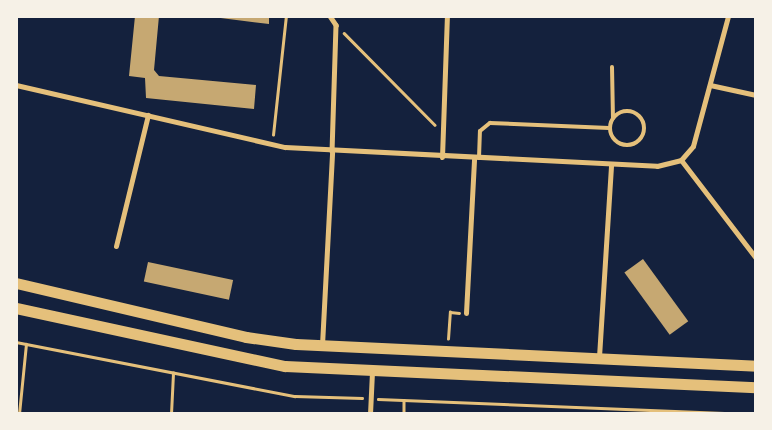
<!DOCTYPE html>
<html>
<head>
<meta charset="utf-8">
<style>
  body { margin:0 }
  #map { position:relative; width:772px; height:430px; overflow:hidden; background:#14213d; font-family:"Roboto Serif",serif }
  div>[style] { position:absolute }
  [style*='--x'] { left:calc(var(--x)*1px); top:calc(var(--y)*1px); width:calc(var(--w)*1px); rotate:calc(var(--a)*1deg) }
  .building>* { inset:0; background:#c6a872; transform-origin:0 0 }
  .path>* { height:2.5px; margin:-1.25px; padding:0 1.25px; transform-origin:1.25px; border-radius:1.25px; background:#e5c07b }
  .service>* { height:4px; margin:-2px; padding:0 2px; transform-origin:2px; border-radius:2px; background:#e5c07b }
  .service>.ring { margin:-2px; padding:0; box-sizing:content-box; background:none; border:4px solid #e5c07b; border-radius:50% }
  .pedestrian>* { height:4.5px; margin:-2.25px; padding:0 2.25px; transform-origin:2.25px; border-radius:2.25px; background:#e5c07b }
  .minor>* { height:5px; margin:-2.5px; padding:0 2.5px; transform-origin:2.5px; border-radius:2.5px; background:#e5c07b }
  .primary>* { height:11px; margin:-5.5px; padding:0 5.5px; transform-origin:5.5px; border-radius:5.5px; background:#e5c07b }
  span { translate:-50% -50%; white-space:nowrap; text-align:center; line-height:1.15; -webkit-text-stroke:5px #f6f1e7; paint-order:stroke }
  .frame { position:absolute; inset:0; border:18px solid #f6f1e7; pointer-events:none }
</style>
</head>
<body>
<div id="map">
  <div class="building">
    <div style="clip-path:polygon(135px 16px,159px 16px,154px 70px,159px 76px,256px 85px,254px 109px,146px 98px,145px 78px,129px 76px)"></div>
    <div style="clip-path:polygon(205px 16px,269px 16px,269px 24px)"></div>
    <div style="left:643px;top:259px;width:77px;height:23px;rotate:54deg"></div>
    <div style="left:148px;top:262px;width:87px;height:20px;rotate:12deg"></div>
  </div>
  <div class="path">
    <div style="--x:344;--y:33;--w:129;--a:45.3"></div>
    <div style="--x:273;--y:135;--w:120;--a:-83.8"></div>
    <div style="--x:448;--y:339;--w:27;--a:-86"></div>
    <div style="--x:450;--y:312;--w:9;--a:6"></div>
    <div style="--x:16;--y:342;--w:284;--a:11"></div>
    <div style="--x:295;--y:396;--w:67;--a:1.7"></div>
    <div style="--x:378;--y:399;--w:371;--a:2.3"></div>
    <div style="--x:404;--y:400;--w:14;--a:90"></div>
    <div style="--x:19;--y:414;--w:70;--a:-84.3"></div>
    <div style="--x:171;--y:414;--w:41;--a:-87.2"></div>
  </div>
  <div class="service">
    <div style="--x:612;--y:67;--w:51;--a:88.9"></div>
    <div class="ring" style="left:610px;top:111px;width:30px;height:30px"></div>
    <div style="--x:479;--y:158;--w:27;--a:-88"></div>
    <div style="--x:480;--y:131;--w:13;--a:-39"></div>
    <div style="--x:490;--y:123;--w:119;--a:2.4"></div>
  </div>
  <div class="pedestrian">
    <div style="--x:330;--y:16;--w:11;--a:56"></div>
    <div style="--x:336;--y:25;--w:126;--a:91.8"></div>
    <div style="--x:599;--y:357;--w:193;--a:-86.4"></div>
  </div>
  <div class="minor">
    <div style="--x:16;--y:85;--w:276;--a:13"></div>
    <div style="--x:285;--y:147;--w:372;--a:2.9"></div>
    <div style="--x:657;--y:166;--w:25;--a:-14"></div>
    <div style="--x:681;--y:160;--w:18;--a:-49"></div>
    <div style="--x:693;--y:146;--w:135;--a:-74.9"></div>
    <div style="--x:710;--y:85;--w:47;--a:12.3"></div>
    <div style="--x:442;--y:157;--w:141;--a:-88"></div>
    <div style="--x:681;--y:160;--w:123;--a:52.6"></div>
    <div style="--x:116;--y:246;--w:135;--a:-76.3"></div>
    <div style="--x:466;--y:313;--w:155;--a:-87"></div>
    <div style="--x:322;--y:345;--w:193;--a:-87"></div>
    <div style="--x:370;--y:414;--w:43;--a:-87.3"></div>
  </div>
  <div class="primary">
    <div style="--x:16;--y:283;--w:236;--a:13.2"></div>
    <div style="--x:246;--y:337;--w:50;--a:8"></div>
    <div style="--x:296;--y:344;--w:461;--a:2.7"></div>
    <div style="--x:16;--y:308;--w:275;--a:12.2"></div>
    <div style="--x:285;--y:366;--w:471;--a:2.6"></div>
  </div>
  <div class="frame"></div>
</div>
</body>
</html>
